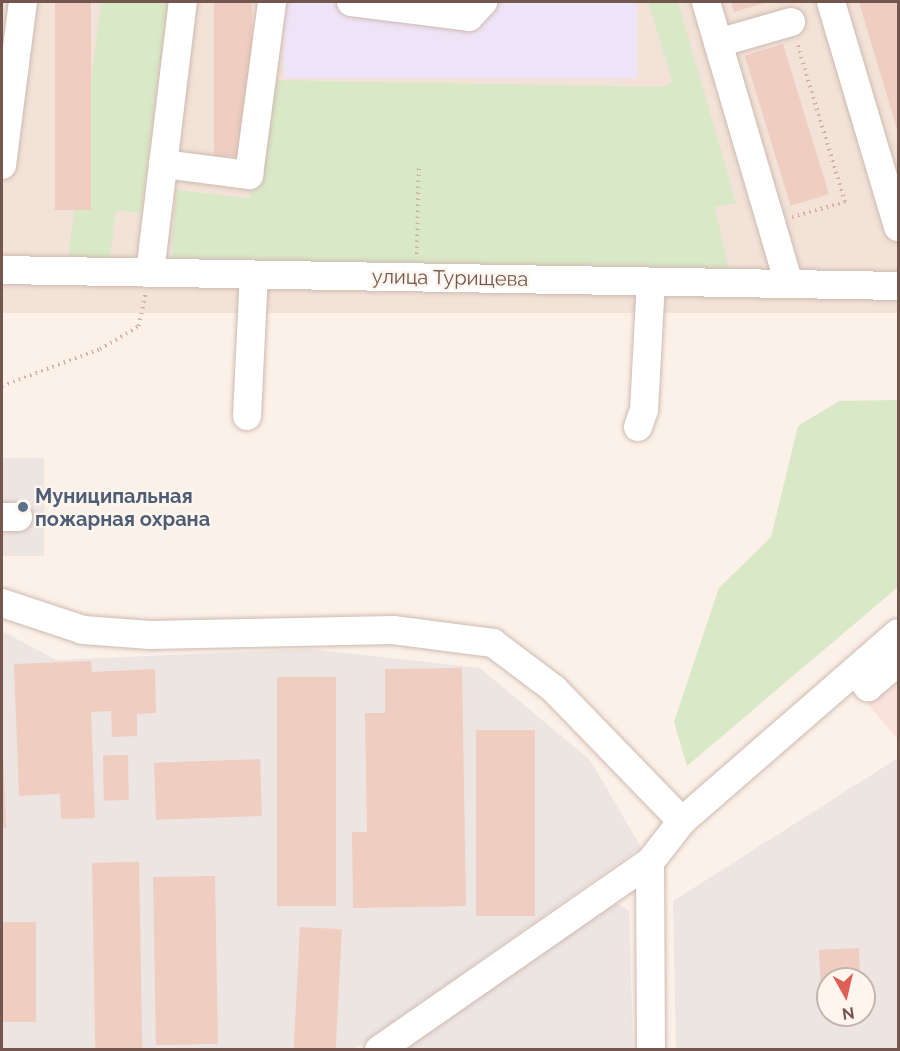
<!DOCTYPE html>
<html>
<head>
<meta charset="utf-8">
<style>
  body { margin:0 }
  #map { position:relative; width:900px; height:1051px; overflow:hidden; background:#fbf1e8; font-family:Raleway,sans-serif }
  div>[style] { position:absolute }
  [style*='--x'] { left:calc(var(--x)*1px); top:calc(var(--y)*1px); width:calc(var(--w)*1px); rotate:calc(var(--a)*1deg) }
  .residential>* { inset:0; background:#f2e2d7; transform-origin:0 0 }
  .commercial>* { inset:0; background:#fae1dc }
  .industrial>* { inset:0; background:#ece5e1; transform-origin:0 0 }
  .education>* { inset:0; background:#eee4f7; transform-origin:0 0 }
  .green>* { inset:0; background:#d9e8c7 }
  .building>* { inset:0; background:#efcdc1; transform-origin:0 0 }
  .path>* { height:4px; margin-top:-2px; transform-origin:0; background:repeating-linear-gradient(90deg,#d4b0a4 0 1.5px,transparent 0 6px) }
  .roads { filter:drop-shadow(0 0 2px #cebab1) drop-shadow(0 0 2px #cebab1) }
  .minor>* { height:28px; margin:-14px; padding:0 14px; transform-origin:14px; border-radius:14px; background:#fff }
  .dots>* { width:16px; height:16px; translate:-50% -50%; box-sizing:border-box; border:3px solid #fef5ee; border-radius:50% }
  span { translate:-50% -50%; white-space:nowrap; text-align:center; line-height:1.15; -webkit-text-stroke:4.5px #fef5ee; paint-order:stroke }
  .street-label { font-size:20px; color:#73564d }
  .service-label { font-size:20px; color:#4e5e75; font-weight:700 }
  .left { translate:0 -50%; text-align:left }
  .frame { position:absolute; inset:0; border:3px solid #73564d; pointer-events:none }
  .north { position:absolute; left:816px; top:967px; width:60px; height:60px; box-sizing:border-box; background:#fef5ee; border:2px solid #c6b5ae; border-radius:50%; rotate:172deg; font-size:16px; font-weight:700; line-height:24px; text-align:center; color:#73564d }
  .north::after { content:''; display:block; margin:auto; width:21px; height:27px; background:#dc6055; clip-path:polygon(50% 0,100% 100%,50% 72%,0 100%) }
</style>
</head>
<body>
<div id="map">
  <div class="residential">
    <div style="left:2px;top:2px;width:896px;height:311px"></div>
  </div>
  <div class="commercial">
    <div style="clip-path:polygon(898px 645px,898px 740px,852px 685px)"></div>
  </div>
  <div class="industrial">
    <div style="left:2px;top:458px;width:42px;height:98px"></div>
    <div style="clip-path:polygon(2px 631px,56px 660px,309px 649px,480px 668px,590px 760px,641px 847px,355px 1049px,2px 1049px)"></div>
    <div style="clip-path:polygon(evenodd,898px 758px,898px 1049px,676px 1049px,673px 901px,898px 758px,828px 979px,864px 979px,864px 1015px,828px 1015px,828px 979px)"></div>
    <div style="clip-path:polygon(611px 901px,629px 910px,633px 1049px,398px 1050px)"></div>
  </div>
  <div class="education">
    <div style="left:284px;top:2px;width:353px;height:76px"></div>
  </div>
  <div class="green">
    <div style="clip-path:polygon(101px 2px,168px 2px,141px 213px,116px 210px,109px 263px,68px 258px)"></div>
    <div style="clip-path:polygon(648px 2px,678px 2px,736px 203px,715px 207px,729px 271px,171px 265px,176px 190px,250px 198px,267px 80px,662px 87px,673px 83px)"></div>
    <div style="clip-path:polygon(898px 400px,898px 587px,687px 766px,674px 722px,719px 588px,771px 537px,798px 426px,839px 401px)"></div>
  </div>
  <div class="building">
    <div style="left:55px;top:2px;width:36px;height:208px"></div>
    <div style="left:214px;top:2px;width:38px;height:154px"></div>
    <div style="clip-path:polygon(731px 2px,767px 2px,734px 12px)"></div>
    <div style="clip-path:polygon(859px 2px,898px 2px,898px 132px)"></div>
    <div style="left:783px;top:44px;width:157px;height:40px;rotate:73deg"></div>
    <div style="clip-path:polygon(91px 661px,92px 672px,155px 669px,156px 713px,137px 714px,137px 736px,112px 737px,111px 711px,91px 712px,95px 818px,61px 819px,60px 794px,19px 796px,14px 664px)"></div>
    <div style="clip-path:polygon(462px 668px,466px 906px,353px 908px,352px 832px,367px 832px,365px 713px,385px 713px,385px 669px)"></div>
    <div style="left:277px;top:677px;width:59px;height:229px"></div>
    <div style="clip-path:polygon(2px 726px,6px 828px,2px 828px)"></div>
    <div style="left:476px;top:730px;width:59px;height:186px"></div>
    <div style="left:128px;top:755px;width:45px;height:25px;rotate:89deg"></div>
    <div style="left:260px;top:759px;width:57px;height:106px;rotate:88deg"></div>
    <div style="left:139px;top:862px;width:188px;height:47px;rotate:89deg"></div>
    <div style="left:215px;top:876px;width:168px;height:62px;rotate:89deg"></div>
    <div style="left:2px;top:922px;width:34px;height:100px"></div>
    <div style="left:300px;top:927px;width:42px;height:123px;rotate:3deg"></div>
    <div style="clip-path:polygon(859px 948px,860px 979px,828px 979px,828px 1007px,822px 1007px,819px 950px)"></div>
  </div>
  <div class="path">
    <div style="--x:792;--y:217;--w:55;--a:-15.8"></div>
    <div style="--x:845;--y:202;--w:166;--a:-106.8"></div>
    <div style="--x:417;--y:254;--w:89;--a:-88.7"></div>
    <div style="--x:2;--y:386;--w:105;--a:-20.7"></div>
    <div style="--x:100;--y:349;--w:45;--a:-30.5"></div>
    <div style="--x:139;--y:326;--w:33;--a:-79"></div>
  </div>
  <div class="roads">
    <div class="minor">
      <div style="--x:351;--y:2;--w:119;--a:7.2"></div>
      <div style="--x:469;--y:17;--w:21;--a:-47"></div>
      <div style="--x:706;--y:2;--w:294;--a:73.6"></div>
      <div style="--x:831;--y:2;--w:235;--a:73.4"></div>
      <div style="--x:718;--y:43;--w:76;--a:-16"></div>
      <div style="--x:163;--y:164;--w:87;--a:7.3"></div>
      <div style="--x:249;--y:175;--w:175;--a:-82.4"></div>
      <div style="--x:2;--y:165;--w:164;--a:-82.7"></div>
      <div style="--x:2;--y:270;--w:896;--a:1.02"></div>
      <div style="--x:150;--y:273;--w:273;--a:-83.1"></div>
      <div style="--x:247;--y:416;--w:141;--a:-87.2"></div>
      <div style="--x:638;--y:427;--w:18;--a:-71"></div>
      <div style="--x:644;--y:410;--w:128;--a:-86.9"></div>
      <div style="--x:2;--y:517;--w:16;--a:0"></div>
      <div style="--x:2;--y:603;--w:85;--a:18.4"></div>
      <div style="--x:83;--y:630;--w:67;--a:4.3"></div>
      <div style="--x:150;--y:635;--w:243;--a:-1.2"></div>
      <div style="--x:393;--y:630;--w:101;--a:7.4"></div>
      <div style="--x:493;--y:643;--w:76;--a:37"></div>
      <div style="--x:554;--y:689;--w:184;--a:45.9"></div>
      <div style="--x:682;--y:821;--w:286;--a:-41"></div>
      <div style="--x:855;--y:671;--w:21;--a:51"></div>
      <div style="--x:868;--y:687;--w:39;--a:-40"></div>
      <div style="--x:650;--y:862;--w:188;--a:89.7"></div>
      <div style="--x:379;--y:1050;--w:330;--a:-34.8"></div>
      <div style="--x:650;--y:862;--w:52;--a:-52"></div>
    </div>
  </div>
  <div class="dots">
    <div style="left:23px;top:507px;background:#5c6f8a"></div>
  </div>
  <div class="street-label">
    <span style="left:450px;top:278px;rotate:1deg">улица Турищева</span>
  </div>
  <div class="service-label">
    <span class="left" style="left:35px;top:508px">Муниципальная<br>пожарная охрана</span>
  </div>
  <div class="frame"></div>
  <div class="north">N</div>
</div>
</body>
</html>
